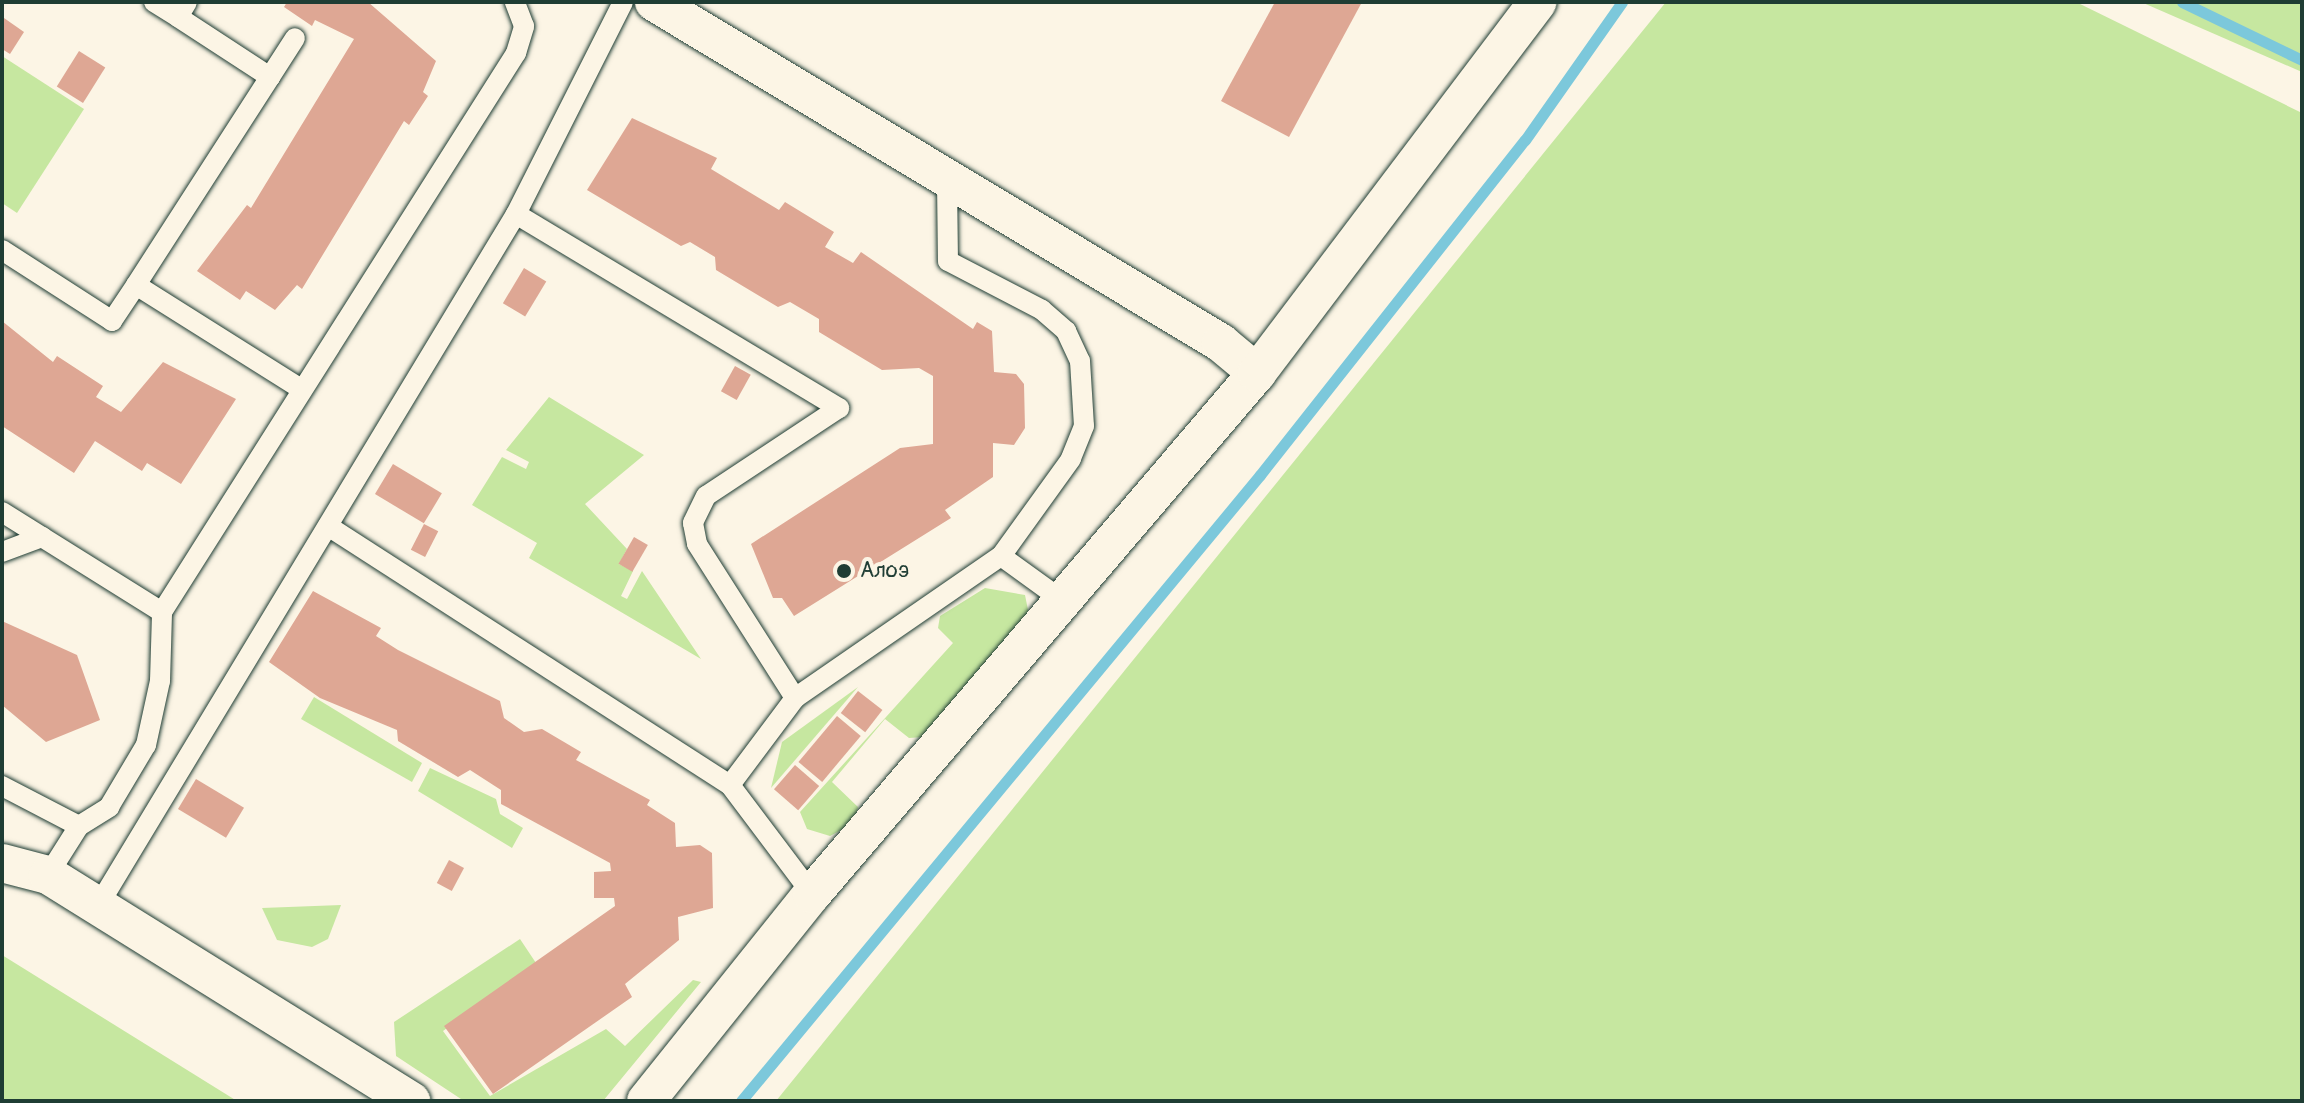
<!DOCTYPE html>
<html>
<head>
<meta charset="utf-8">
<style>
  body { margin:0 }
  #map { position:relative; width:2304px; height:1103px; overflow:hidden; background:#fcf5e5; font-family:Pangolin,sans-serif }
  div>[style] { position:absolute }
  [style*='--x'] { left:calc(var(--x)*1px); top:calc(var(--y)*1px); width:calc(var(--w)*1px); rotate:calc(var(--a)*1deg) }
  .green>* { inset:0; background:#c6e7a0 }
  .stream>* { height:11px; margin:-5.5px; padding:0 5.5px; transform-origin:5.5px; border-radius:5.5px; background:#7cc8db }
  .building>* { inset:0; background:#dea794; transform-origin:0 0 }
  .roads { filter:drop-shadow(0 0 2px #1f3d34) drop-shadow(0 0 2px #1f3d34) }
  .service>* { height:20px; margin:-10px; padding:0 10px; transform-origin:10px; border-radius:10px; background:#fcf5e5 }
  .minor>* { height:38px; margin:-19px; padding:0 19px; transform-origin:19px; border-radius:19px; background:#fcf5e5 }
  .dots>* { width:22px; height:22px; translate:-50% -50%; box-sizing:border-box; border:4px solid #fcf5e5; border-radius:50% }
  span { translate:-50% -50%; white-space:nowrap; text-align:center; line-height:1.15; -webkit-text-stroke:8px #fcf5e5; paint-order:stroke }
  .poi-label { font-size:22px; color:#1f3d34 }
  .left { translate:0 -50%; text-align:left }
  .frame { position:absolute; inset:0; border:4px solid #1f3d34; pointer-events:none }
</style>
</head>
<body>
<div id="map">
  <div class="green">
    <div style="clip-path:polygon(1666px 2px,2076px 2px,2302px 113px,2302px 1101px,776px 1101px)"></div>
    <div style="clip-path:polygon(2141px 2px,2296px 2px,2302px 5px,2302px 72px)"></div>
    <div style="clip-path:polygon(2px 56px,84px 109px,17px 213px,2px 203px)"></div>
    <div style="clip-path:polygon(549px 397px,644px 455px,585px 504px,627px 549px,619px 564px,633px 571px,621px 596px,627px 599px,642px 571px,701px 659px,529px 558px,537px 543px,472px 505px,502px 457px,526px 469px,529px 462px,506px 450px)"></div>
    <div style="clip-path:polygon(985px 588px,1025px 595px,1029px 615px,924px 737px,909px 738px,885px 719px,832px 782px,858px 807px,854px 823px,830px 836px,807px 829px,800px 812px,953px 643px,938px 628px,940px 616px)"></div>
    <div style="clip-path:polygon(858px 687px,771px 788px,782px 742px)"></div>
    <div style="clip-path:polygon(314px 697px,422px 763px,412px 782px,301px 719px)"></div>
    <div style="clip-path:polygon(430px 768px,496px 799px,500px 814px,523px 828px,512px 848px,418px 791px)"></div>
    <div style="clip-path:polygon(341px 905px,328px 939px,312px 947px,277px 940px,262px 908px)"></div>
    <div style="clip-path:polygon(520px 939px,536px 963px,443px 1031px,490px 1096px,606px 1029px,625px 1046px,693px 980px,701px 982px,603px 1101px,464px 1101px,396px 1056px,394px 1022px)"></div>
    <div style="clip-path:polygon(2px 955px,237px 1101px,2px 1101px)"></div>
  </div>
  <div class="stream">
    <div style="--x:2182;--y:2;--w:133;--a:25.8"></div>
    <div style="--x:741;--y:1101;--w:813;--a:-50.34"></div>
    <div style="--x:1260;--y:475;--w:427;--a:-51.7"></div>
    <div style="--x:1525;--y:140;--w:169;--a:-54.9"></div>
  </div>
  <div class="building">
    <div style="clip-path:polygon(287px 2px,368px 2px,436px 61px,423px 92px,428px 96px,409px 125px,404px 121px,302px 289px,297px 285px,275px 310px,246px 291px,240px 300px,197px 271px,247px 205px,251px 208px,354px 39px,315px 20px,312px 26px,284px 7px)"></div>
    <div style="clip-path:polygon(1275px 2px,1362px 2px,1289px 137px,1221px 101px)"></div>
    <div style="clip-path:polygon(4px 18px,24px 32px,10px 54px,2px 49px)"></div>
    <div style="left:79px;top:51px;width:31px;height:42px;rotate:32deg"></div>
    <div style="clip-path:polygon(632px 118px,717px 158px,711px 169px,779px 210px,785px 202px,834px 232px,825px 247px,853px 263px,861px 252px,973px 329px,977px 322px,992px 331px,994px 372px,1016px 374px,1024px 384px,1025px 428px,1014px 445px,993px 443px,993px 477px,945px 510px,951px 518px,794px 616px,782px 598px,773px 598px,751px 544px,900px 448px,933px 444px,933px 376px,919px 368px,882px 370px,819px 332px,819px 319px,790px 302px,778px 307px,716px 270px,715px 257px,690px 242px,681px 246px,587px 190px)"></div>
    <div style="left:524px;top:268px;width:26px;height:41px;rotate:31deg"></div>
    <div style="clip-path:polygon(2px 321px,53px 362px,57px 356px,103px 386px,96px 397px,121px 412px,163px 362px,236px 399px,181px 484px,147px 463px,142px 471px,95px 441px,74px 473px,2px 426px)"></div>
    <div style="left:735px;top:366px;width:18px;height:29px;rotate:29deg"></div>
    <div style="left:393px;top:464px;width:57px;height:35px;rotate:31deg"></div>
    <div style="left:424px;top:524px;width:16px;height:29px;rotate:27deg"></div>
    <div style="left:634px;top:537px;width:16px;height:31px;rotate:30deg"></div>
    <div style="clip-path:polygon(313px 591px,381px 628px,376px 636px,398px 650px,500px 701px,504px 718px,524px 732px,542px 729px,581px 752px,576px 760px,650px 800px,647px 805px,675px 823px,676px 847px,700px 845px,712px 853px,713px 908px,678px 917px,679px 940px,625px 984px,632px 997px,493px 1094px,444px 1026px,615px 906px,614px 898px,594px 898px,594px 872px,611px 871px,610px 863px,501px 804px,501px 790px,470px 770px,458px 777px,398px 741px,397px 730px,320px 698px,269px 662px)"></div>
    <div style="clip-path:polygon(2px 621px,77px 655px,100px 720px,46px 742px,2px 705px)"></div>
    <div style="left:858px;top:691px;width:31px;height:28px;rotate:38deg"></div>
    <div style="left:837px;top:716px;width:31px;height:60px;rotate:40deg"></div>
    <div style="left:795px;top:765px;width:32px;height:32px;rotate:41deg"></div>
    <div style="left:196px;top:779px;width:56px;height:35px;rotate:31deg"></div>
    <div style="left:449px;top:860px;width:17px;height:26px;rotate:28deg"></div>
  </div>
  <div class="roads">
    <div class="service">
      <div style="--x:154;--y:2;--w:28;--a:32"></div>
      <div style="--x:187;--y:2;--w:17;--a:121"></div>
      <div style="--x:178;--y:17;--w:110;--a:33.1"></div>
      <div style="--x:270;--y:77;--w:247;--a:122.8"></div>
      <div style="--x:136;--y:285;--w:195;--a:32.2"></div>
      <div style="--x:270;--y:77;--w:46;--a:-57.3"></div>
      <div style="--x:947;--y:181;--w:80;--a:89.3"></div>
      <div style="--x:948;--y:261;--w:106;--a:27.5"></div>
      <div style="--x:1042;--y:310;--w:32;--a:41"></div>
      <div style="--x:1066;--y:331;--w:33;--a:65"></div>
      <div style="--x:1080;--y:361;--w:65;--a:86.5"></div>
      <div style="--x:1084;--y:426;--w:35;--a:112"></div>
      <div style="--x:1071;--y:459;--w:120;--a:125.8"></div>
      <div style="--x:516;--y:214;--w:377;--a:31"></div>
      <div style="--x:839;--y:408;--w:159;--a:146.5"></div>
      <div style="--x:706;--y:496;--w:30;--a:116"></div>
      <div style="--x:693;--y:523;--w:21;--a:79"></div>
      <div style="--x:697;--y:544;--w:183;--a:57.5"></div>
      <div style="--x:2;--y:250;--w:131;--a:32.8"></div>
      <div style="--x:112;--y:321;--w:43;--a:-56.3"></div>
      <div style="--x:2;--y:512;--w:189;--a:32"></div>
      <div style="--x:328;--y:526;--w:478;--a:32.8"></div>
      <div style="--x:730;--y:785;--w:136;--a:53"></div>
      <div style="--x:2;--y:552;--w:43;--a:-20.6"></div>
      <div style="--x:730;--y:785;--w:109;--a:-53.2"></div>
      <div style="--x:795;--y:698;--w:250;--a:-34.6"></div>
      <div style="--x:1001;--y:556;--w:80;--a:35.9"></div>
      <div style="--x:2;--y:786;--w:87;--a:27.5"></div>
      <div style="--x:48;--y:875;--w:58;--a:-57.7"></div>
      <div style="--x:79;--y:826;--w:36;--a:-32"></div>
      <div style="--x:109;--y:807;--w:72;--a:-59.2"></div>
      <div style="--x:146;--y:745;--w:66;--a:-77.7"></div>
      <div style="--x:160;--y:681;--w:69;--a:-88.3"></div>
      <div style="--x:162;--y:612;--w:662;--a:-57.65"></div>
      <div style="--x:516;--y:53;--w:28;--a:-73"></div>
      <div style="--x:524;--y:26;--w:26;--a:-111"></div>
      <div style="--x:98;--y:906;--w:808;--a:-58.87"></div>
      <div style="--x:516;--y:214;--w:237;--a:-63.2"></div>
    </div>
    <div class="minor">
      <div style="--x:654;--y:2;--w:662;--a:31.02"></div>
      <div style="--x:1221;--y:343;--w:47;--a:39.8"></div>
      <div style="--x:2;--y:863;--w:48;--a:14.6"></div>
      <div style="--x:48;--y:875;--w:428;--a:31.9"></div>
      <div style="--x:646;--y:1101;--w:265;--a:-51.3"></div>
      <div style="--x:812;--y:894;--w:685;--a:-49.5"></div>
      <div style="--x:1257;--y:373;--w:465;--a:-52.9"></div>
    </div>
  </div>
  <div class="dots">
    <div style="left:844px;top:571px;background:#1f3d34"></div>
  </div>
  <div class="poi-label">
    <span class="left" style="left:860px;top:571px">Алоэ</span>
  </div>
  <div class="frame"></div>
</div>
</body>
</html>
